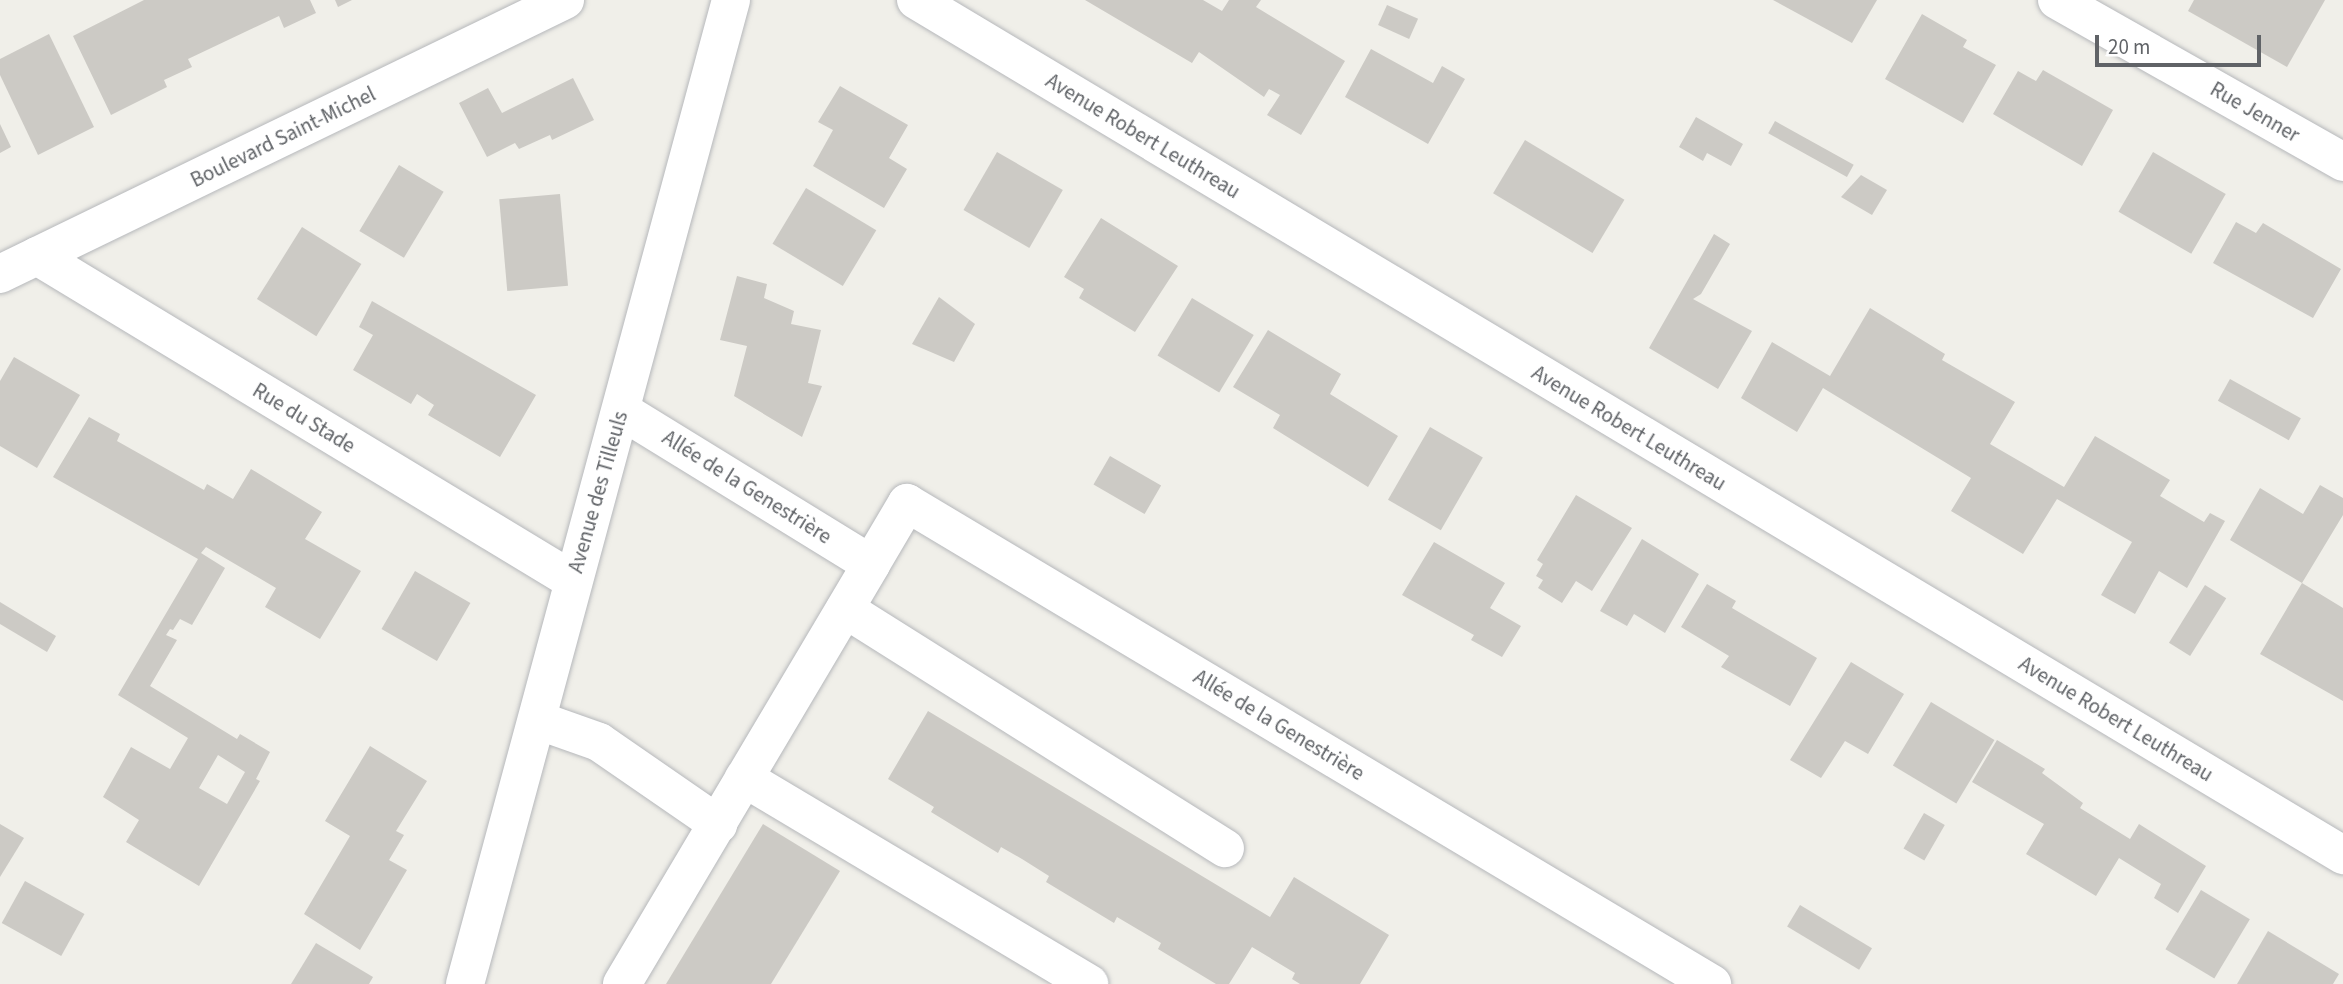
<!DOCTYPE html>
<html>
<head>
<meta charset="utf-8">
<style>
  body { margin:0 }
  #map { position:relative; width:2343px; height:984px; overflow:hidden; background:#f0efe9; font-family:"Source Sans 3",sans-serif }
  div>[style] { position:absolute }
  [style*='--x'] { left:calc(var(--x)*1px); top:calc(var(--y)*1px); width:calc(var(--w)*1px); rotate:calc(var(--a)*1deg) }
  .building>* { inset:0; background:#cccac5; transform-origin:0 0 }
  .roads { filter:drop-shadow(0 0 2px #b6b8bb) drop-shadow(0 0 2px #b6b8bb) }
  .minor>* { height:38px; margin:-19px; padding:0 19px; transform-origin:19px; border-radius:19px; background:#fff }
  span { translate:-50% -50%; white-space:nowrap; text-align:center; line-height:1.15; -webkit-text-stroke:7px #fff; paint-order:stroke }
  .street-label { font-size:21px; color:#606367 }
  .scale { position:absolute; left:2095px; top:35px; width:166px; height:32px; box-sizing:border-box; border:4px solid #606367; border-top:0; padding-left:9px; font-size:21px; line-height:24px; white-space:nowrap; color:#606367; -webkit-text-stroke:5px #fff; paint-order:stroke }
</style>
</head>
<body>
<div id="map">
  <div class="building">
    <div style="clip-path:polygon(144px 0,310px 0,316px 13px,284px 28px,279px 16px,188px 59px,192px 67px,164px 80px,167px 87px,111px 115px,73px 36px)"></div>
    <div style="clip-path:polygon(335px 0,352px 0,338px 7px)"></div>
    <div style="clip-path:polygon(1085px 0,1203px 0,1222px 11px,1229px 0,1261px 0,1256px 7px,1345px 61px,1301px 135px,1267px 115px,1280px 95px,1269px 89px,1264px 97px,1199px 52px,1192px 63px)"></div>
    <div style="clip-path:polygon(1773px 0,1877px 0,1852px 43px)"></div>
    <div style="clip-path:polygon(2194px 0,2325px 0,2287px 67px,2188px 11px)"></div>
    <div style="left:1387px;top:5px;width:34px;height:22px;rotate:24deg"></div>
    <div style="clip-path:polygon(1922px 14px,1967px 40px,1963px 47px,1996px 65px,1963px 123px,1885px 79px)"></div>
    <div style="clip-path:polygon(49px 34px,94px 127px,38px 155px,0 75px,0 59px)"></div>
    <div style="clip-path:polygon(1371px 49px,1433px 83px,1442px 66px,1465px 79px,1428px 144px,1345px 97px)"></div>
    <div style="clip-path:polygon(2043px 70px,2113px 110px,2082px 166px,1993px 114px,2018px 71px,2036px 81px)"></div>
    <div style="clip-path:polygon(573px 78px,594px 120px,552px 140px,550px 135px,519px 149px,515px 143px,487px 157px,459px 103px,488px 88px,502px 113px)"></div>
    <div style="clip-path:polygon(840px 86px,908px 125px,889px 158px,907px 169px,884px 208px,813px 166px,833px 130px,818px 122px)"></div>
    <div style="clip-path:polygon(1696px 117px,1743px 144px,1731px 166px,1707px 153px,1703px 161px,1679px 147px)"></div>
    <div style="left:1775px;top:121px;width:90px;height:14px;rotate:29deg"></div>
    <div style="clip-path:polygon(0 124px,11px 147px,0 153px)"></div>
    <div style="left:1525px;top:140px;width:116px;height:62px;rotate:31deg"></div>
    <div style="left:997px;top:152px;width:76px;height:67px;rotate:30deg"></div>
    <div style="left:2153px;top:152px;width:84px;height:69px;rotate:30deg"></div>
    <div style="left:399px;top:165px;width:52px;height:77px;rotate:31deg"></div>
    <div style="clip-path:polygon(1861px 175px,1887px 190px,1872px 215px,1841px 197px)"></div>
    <div style="left:806px;top:188px;width:82px;height:65px;rotate:31deg"></div>
    <div style="left:560px;top:194px;width:92px;height:61px;rotate:85deg"></div>
    <div style="clip-path:polygon(1101px 218px,1178px 266px,1135px 332px,1079px 298px,1084px 289px,1064px 277px)"></div>
    <div style="clip-path:polygon(2236px 222px,2256px 233px,2263px 223px,2341px 269px,2313px 318px,2213px 263px)"></div>
    <div style="left:302px;top:227px;width:70px;height:85px;rotate:32deg"></div>
    <div style="clip-path:polygon(1714px 234px,1730px 244px,1701px 294px,1693px 299px,1752px 331px,1718px 389px,1649px 348px)"></div>
    <div style="clip-path:polygon(737px 276px,767px 284px,764px 298px,794px 311px,791px 324px,821px 330px,808px 383px,822px 386px,802px 437px,734px 396px,747px 346px,720px 340px)"></div>
    <div style="clip-path:polygon(939px 297px,975px 324px,954px 362px,912px 344px)"></div>
    <div style="left:1192px;top:298px;width:72px;height:67px;rotate:31deg"></div>
    <div style="clip-path:polygon(372px 301px,536px 395px,500px 457px,428px 415px,434px 405px,417px 394px,411px 404px,353px 370px,373px 335px,359px 327px)"></div>
    <div style="clip-path:polygon(1870px 308px,1945px 354px,1942px 360px,2015px 402px,1990px 444px,2064px 487px,2095px 436px,2170px 480px,2160px 496px,2204px 522px,2210px 513px,2225px 521px,2187px 588px,2159px 571px,2135px 614px,2101px 595px,2132px 542px,2057px 499px,2023px 554px,1951px 511px,1971px 478px,1823px 388px,1797px 432px,1741px 398px,1772px 342px,1830px 376px)"></div>
    <div style="clip-path:polygon(1268px 330px,1341px 374px,1330px 394px,1398px 436px,1368px 487px,1273px 428px,1280px 415px,1233px 387px)"></div>
    <div style="clip-path:polygon(14px 357px,80px 395px,37px 468px,0 446px,0 381px)"></div>
    <div style="left:2230px;top:379px;width:81px;height:25px;rotate:29deg"></div>
    <div style="clip-path:polygon(evenodd,89px 417px,120px 434px,117px 441px,204px 490px,207px 484px,233px 499px,251px 469px,322px 512px,305px 539px,361px 571px,320px 639px,265px 607px,276px 588px,206px 547px,201px 553px,225px 568px,192px 625px,180px 619px,173px 630px,170px 629px,166px 635px,177px 640px,150px 686px,237px 739px,240px 734px,270px 752px,256px 779px,260px 781px,199px 886px,126px 842px,139px 820px,103px 797px,131px 747px,170px 769px,188px 738px,118px 695px,198px 559px,53px 477px,89px 417px,218px 755px,245px 772px,227px 804px,199px 788px,218px 755px)"></div>
    <div style="left:1430px;top:427px;width:61px;height:84px;rotate:30deg"></div>
    <div style="left:1110px;top:456px;width:59px;height:33px;rotate:30deg"></div>
    <div style="clip-path:polygon(2320px 485px,2343px 498px,2343px 515px,2302px 583px,2343px 608px,2343px 701px,2260px 654px,2302px 583px,2230px 540px,2260px 488px,2303px 514px)"></div>
    <div style="clip-path:polygon(1576px 495px,1632px 528px,1592px 591px,1576px 581px,1562px 603px,1538px 588px,1543px 580px,1536px 576px,1543px 564px,1537px 560px)"></div>
    <div style="clip-path:polygon(1642px 539px,1699px 574px,1665px 633px,1634px 614px,1627px 626px,1600px 611px)"></div>
    <div style="clip-path:polygon(1434px 542px,1505px 583px,1490px 608px,1521px 626px,1502px 657px,1471px 640px,1474px 635px,1402px 595px)"></div>
    <div style="left:415px;top:571px;width:64px;height:67px;rotate:30deg"></div>
    <div style="clip-path:polygon(1707px 584px,1736px 601px,1732px 608px,1817px 658px,1790px 706px,1721px 667px,1729px 656px,1681px 627px)"></div>
    <div style="left:2205px;top:585px;width:25px;height:68px;rotate:32deg"></div>
    <div style="clip-path:polygon(0 602px,56px 636px,47px 652px,0 624px)"></div>
    <div style="clip-path:polygon(1851px 662px,1904px 694px,1868px 754px,1845px 741px,1821px 778px,1790px 760px)"></div>
    <div style="left:1931px;top:702px;width:74px;height:74px;rotate:31deg"></div>
    <div style="clip-path:polygon(928px 711px,1270px 917px,1294px 877px,1389px 935px,1360px 984px,1300px 984px,1292px 979px,1295px 973px,1252px 947px,1229px 984px,1216px 984px,1158px 949px,1161px 943px,1117px 917px,1114px 923px,1046px 882px,1049px 876px,1022px 859px,1001px 847px,998px 853px,931px 812px,934px 807px,888px 779px)"></div>
    <div style="clip-path:polygon(1997px 740px,2045px 769px,2042px 773px,2083px 803px,2080px 808px,2130px 839px,2139px 824px,2206px 866px,2178px 913px,2154px 898px,2161px 884px,2119px 858px,2096px 896px,2026px 854px,2044px 824px,1972px 782px)"></div>
    <div style="clip-path:polygon(370px 746px,427px 781px,396px 831px,404px 835px,389px 860px,407px 870px,360px 950px,304px 914px,350px 836px,325px 821px)"></div>
    <div style="left:1924px;top:813px;width:24px;height:41px;rotate:30deg"></div>
    <div style="clip-path:polygon(0 824px,24px 838px,0 877px)"></div>
    <div style="clip-path:polygon(763px 824px,840px 871px,771px 984px,666px 984px)"></div>
    <div style="left:25px;top:881px;width:68px;height:48px;rotate:29deg"></div>
    <div style="left:2201px;top:890px;width:57px;height:69px;rotate:31deg"></div>
    <div style="left:1800px;top:905px;width:84px;height:25px;rotate:31deg"></div>
    <div style="clip-path:polygon(2268px 931px,2339px 974px,2333px 984px,2237px 984px)"></div>
    <div style="clip-path:polygon(316px 943px,373px 977px,369px 984px,291px 984px)"></div>
  </div>
  <div class="roads">
    <div class="minor">
      <div style="--x:916;--y:0;--w:1664;--a:30.93"></div>
      <div style="--x:2057;--y:0;--w:329;--a:29.5"></div>
      <div style="--x:37;--y:256;--w:625;--a:31.2"></div>
      <div style="--x:0;--y:274;--w:628;--a:-25.87"></div>
      <div style="--x:622;--y:411;--w:292;--a:31.6"></div>
      <div style="--x:871;--y:564;--w:71;--a:-59.5"></div>
      <div style="--x:907;--y:503;--w:938;--a:30.86"></div>
      <div style="--x:845;--y:609;--w:449;--a:32.2"></div>
      <div style="--x:537;--y:720;--w:66;--a:19.5"></div>
      <div style="--x:599;--y:742;--w:145;--a:34.6"></div>
      <div style="--x:744;--y:778;--w:402;--a:30.8"></div>
      <div style="--x:465;--y:984;--w:1019;--a:-74.87"></div>
      <div style="--x:622;--y:984;--w:488;--a:-59.3"></div>
    </div>
  </div>
  <div class="street-label">
    <span style="left:2255px;top:112px;rotate:30deg">Rue Jenner</span>
    <span style="left:1143px;top:136px;rotate:31deg">Avenue Robert Leuthreau</span>
    <span style="left:283px;top:137px;rotate:-26deg">Boulevard Saint-Michel</span>
    <span style="left:304px;top:418px;rotate:31deg">Rue du Stade</span>
    <span style="left:1629px;top:428px;rotate:31deg">Avenue Robert Leuthreau</span>
    <span style="left:747px;top:487px;rotate:32deg">Allée de la Genestrière</span>
    <span style="left:598px;top:492px;rotate:-74deg">Avenue des Tilleuls</span>
    <span style="left:2116px;top:719px;rotate:31deg">Avenue Robert Leuthreau</span>
    <span style="left:1279px;top:725px;rotate:31deg">Allée de la Genestrière</span>
  </div>
  <div class="scale">20 m</div>
</div>
</body>
</html>
